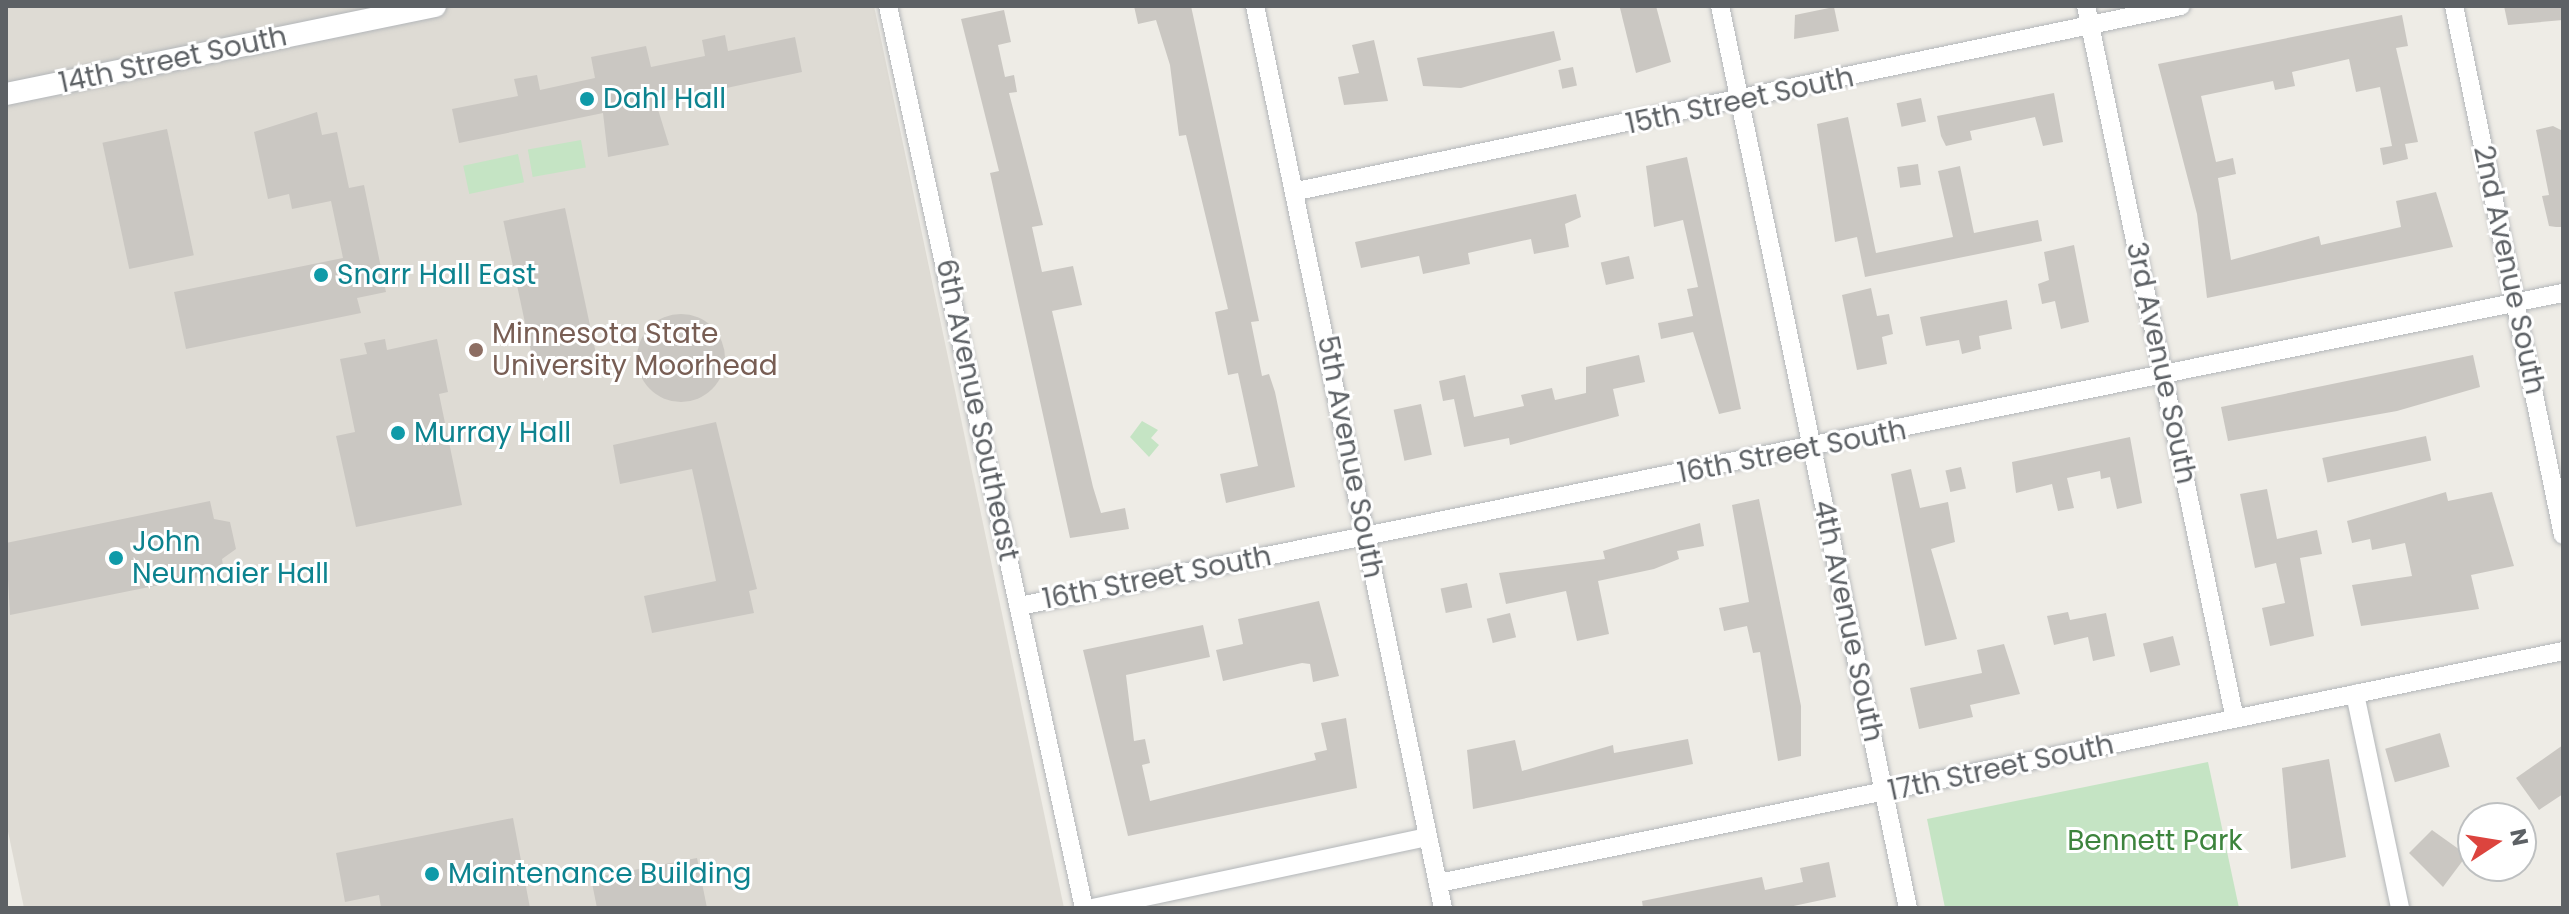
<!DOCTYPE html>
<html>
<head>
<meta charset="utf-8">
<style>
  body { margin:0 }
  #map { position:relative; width:2569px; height:914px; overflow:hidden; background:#eeece6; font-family:Poppins,sans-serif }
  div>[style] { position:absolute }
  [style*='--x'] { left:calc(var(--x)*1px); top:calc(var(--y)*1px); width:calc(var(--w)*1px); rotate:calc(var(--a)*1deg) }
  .education>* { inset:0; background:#dedbd4 }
  .green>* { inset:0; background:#c5e4c4; transform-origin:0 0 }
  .building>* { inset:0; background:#cac7c2; transform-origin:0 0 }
  .round { border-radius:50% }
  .roads { filter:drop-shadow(0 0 2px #b3b6b9) drop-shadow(0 0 2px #b3b6b9) }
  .minor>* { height:18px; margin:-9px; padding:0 9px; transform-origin:9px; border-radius:9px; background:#fff }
  .tertiary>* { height:22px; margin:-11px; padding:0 11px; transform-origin:11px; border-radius:11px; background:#fff }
  .dots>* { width:22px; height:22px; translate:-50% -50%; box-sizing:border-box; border:4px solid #fff; border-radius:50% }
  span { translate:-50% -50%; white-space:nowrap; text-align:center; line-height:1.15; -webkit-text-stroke:6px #fff; paint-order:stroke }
  .street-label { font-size:28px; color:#5d6165 }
  .culture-label { font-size:28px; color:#0d838f }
  .left { translate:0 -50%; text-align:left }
  .education-label { font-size:28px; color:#785e54 }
  .park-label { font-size:28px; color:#3d843d }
  .frame { position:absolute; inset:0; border:8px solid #5d6165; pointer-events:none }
  .north { position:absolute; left:2457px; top:802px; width:80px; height:80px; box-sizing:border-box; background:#fff; border:2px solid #bec0c1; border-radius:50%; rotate:78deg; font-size:22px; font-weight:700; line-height:32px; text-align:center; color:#5d6165 }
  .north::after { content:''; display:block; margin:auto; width:28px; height:36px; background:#dc443e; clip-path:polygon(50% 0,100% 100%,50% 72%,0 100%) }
</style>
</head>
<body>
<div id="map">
  <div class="education">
    <div style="clip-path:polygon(6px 6px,874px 6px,1064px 908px,24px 908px,6px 822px)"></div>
  </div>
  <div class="green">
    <div style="left:581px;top:140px;width:28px;height:54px;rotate:80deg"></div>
    <div style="left:518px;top:154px;width:29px;height:56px;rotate:78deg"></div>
    <div style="clip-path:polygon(1142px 421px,1158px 430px,1151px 438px,1159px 445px,1149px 457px,1130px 437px)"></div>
    <div style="clip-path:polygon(2208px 762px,2239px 908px,1945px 908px,1927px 819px)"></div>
  </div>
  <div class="building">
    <div style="clip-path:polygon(1134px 6px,1191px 6px,1259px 321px,1251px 322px,1262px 376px,1269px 374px,1275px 392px,1295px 487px,1226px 503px,1220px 474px,1258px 466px,1238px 373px,1228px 375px,1215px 312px,1228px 309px,1186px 135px,1179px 136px,1170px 65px,1156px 20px,1138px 24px)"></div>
    <div style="clip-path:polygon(1656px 6px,1671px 62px,1636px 73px,1620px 8px)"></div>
    <div style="clip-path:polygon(2504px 6px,2563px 6px,2563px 20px,2508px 25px)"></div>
    <div style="clip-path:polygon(1834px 7px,1839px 31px,1794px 39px,1795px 15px)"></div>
    <div style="clip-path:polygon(1004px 10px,1011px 42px,998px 45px,1005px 77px,1014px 75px,1017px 92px,1009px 93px,1043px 225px,1032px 227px,1042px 272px,1073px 266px,1082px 305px,1052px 311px,1093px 487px,1101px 513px,1125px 508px,1129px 529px,1070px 538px,990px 173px,999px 171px,961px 19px)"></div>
    <div style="clip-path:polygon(2402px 15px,2408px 46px,2396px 48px,2418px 142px,2405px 144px,2408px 159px,2383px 165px,2380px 148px,2392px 146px,2380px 87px,2356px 92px,2349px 59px,2292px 72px,2295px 86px,2275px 90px,2273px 81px,2201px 96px,2216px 162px,2233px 158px,2236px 174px,2218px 178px,2231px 260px,2319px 236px,2321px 245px,2401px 227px,2396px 201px,2436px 192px,2453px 247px,2207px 298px,2197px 214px,2158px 64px)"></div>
    <div style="clip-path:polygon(1554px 31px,1561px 60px,1461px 88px,1423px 86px,1417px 58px)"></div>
    <div style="clip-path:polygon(725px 35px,728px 51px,795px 37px,802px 72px,656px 103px,669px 145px,608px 157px,603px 113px,459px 143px,452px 109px,518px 96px,514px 79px,537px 75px,540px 90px,595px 78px,591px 57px,646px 46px,651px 67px,705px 56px,702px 40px)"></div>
    <div style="clip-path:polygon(1374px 40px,1388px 101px,1344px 105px,1338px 77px,1359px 73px,1352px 45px)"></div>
    <div style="left:1573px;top:67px;width:19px;height:15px;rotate:78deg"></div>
    <div style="clip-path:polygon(2054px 93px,2063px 142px,2043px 146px,2035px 117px,1970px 131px,1972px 140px,1946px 146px,1941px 136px,1937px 116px)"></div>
    <div style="left:1921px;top:98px;width:24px;height:25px;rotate:78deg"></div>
    <div style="clip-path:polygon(317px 112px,322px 135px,337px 132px,349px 188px,364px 185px,386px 292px,357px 298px,361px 313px,186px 349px,174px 292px,343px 258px,331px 201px,292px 209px,289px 194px,268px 199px,254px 132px)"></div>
    <div style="clip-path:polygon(1848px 117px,1876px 253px,1953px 237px,1938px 171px,1960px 166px,1974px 233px,2038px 220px,2042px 241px,1865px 277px,1857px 237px,1835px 242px,1817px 124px)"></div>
    <div style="clip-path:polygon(2553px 126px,2563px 131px,2563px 227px,2556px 227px,2549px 226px,2542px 196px,2549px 195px,2536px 130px)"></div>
    <div style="left:167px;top:129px;width:129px;height:66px;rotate:78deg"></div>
    <div style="clip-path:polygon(1687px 157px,1741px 409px,1719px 414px,1693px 332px,1661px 339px,1658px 323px,1693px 316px,1687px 289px,1698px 287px,1683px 220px,1654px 227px,1646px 166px)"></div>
    <div style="left:1918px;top:164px;width:21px;height:21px;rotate:82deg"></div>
    <div style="clip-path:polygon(1576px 194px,1581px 217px,1565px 224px,1569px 247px,1534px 254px,1531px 239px,1468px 253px,1470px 264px,1423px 274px,1419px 256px,1361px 268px,1355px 242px)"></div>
    <div style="left:565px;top:208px;width:155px;height:63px;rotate:78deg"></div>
    <div style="clip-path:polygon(2074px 245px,2089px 322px,2061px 329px,2055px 301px,2042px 304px,2038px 284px,2049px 280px,2044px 252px)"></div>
    <div style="left:1629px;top:256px;width:23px;height:29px;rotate:77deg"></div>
    <div style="clip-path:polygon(1871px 288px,1877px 316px,1889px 314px,1893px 334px,1882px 337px,1887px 364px,1857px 370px,1842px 295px)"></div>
    <div style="clip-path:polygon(2007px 300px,2012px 329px,1979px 336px,1981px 349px,1962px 354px,1959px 340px,1926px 346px,1920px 317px)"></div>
    <div class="round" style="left:637px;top:314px;width:88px;height:88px"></div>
    <div style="clip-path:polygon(385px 339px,387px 350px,437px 339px,448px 392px,439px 394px,462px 505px,356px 527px,336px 436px,355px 432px,340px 359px,367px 354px,364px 343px)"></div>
    <div style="clip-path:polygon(1639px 355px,1645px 382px,1613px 389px,1619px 416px,1510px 445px,1509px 438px,1464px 447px,1454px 399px,1443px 401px,1439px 381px,1465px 375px,1474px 417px,1524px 406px,1521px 395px,1552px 388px,1555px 400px,1586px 393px,1586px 367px)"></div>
    <div style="clip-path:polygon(2473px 355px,2480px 387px,2397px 411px,2228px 441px,2221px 407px)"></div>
    <div style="left:1421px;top:404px;width:52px;height:28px;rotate:78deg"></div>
    <div style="clip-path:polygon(716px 422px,757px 589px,749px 591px,754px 613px,652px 633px,644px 596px,716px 581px,702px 514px,692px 469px,620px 484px,613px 445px)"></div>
    <div style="left:2426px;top:436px;width:25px;height:106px;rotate:78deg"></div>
    <div style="clip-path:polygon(2130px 437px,2142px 503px,2117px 509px,2110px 477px,2101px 479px,2100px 471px,2067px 478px,2074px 508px,2058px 511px,2052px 484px,2016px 493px,2012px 462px)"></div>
    <div style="left:1961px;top:467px;width:22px;height:16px;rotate:77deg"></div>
    <div style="clip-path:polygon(1911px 469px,1920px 508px,1948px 502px,1955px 542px,1931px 549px,1957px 639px,1925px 646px,1891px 474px)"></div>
    <div style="clip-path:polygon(2267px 489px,2277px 539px,2317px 530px,2322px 554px,2300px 558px,2314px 636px,2270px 646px,2262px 608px,2285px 603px,2276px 563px,2255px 568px,2240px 494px)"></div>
    <div style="clip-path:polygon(2446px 492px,2448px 501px,2492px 492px,2514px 566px,2471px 575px,2479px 609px,2361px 626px,2352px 585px,2412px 576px,2405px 543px,2372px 550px,2370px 539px,2352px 543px,2347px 521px)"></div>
    <div style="clip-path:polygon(1759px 499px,1801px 706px,1801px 756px,1778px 761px,1760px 652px,1753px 653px,1747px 626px,1724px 631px,1719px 608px,1749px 602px,1732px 505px)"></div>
    <div style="clip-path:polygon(210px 501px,214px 519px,230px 522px,236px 549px,222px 559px,224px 572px,10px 615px,6px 543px)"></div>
    <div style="clip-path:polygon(1700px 523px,1704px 546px,1677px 551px,1679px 559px,1654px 569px,1598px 581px,1609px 634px,1577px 641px,1566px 591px,1506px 604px,1499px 573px,1605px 559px,1603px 551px)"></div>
    <div style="left:1467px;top:583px;width:25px;height:27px;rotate:78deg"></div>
    <div style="clip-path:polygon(1319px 601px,1339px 676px,1313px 682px,1310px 664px,1302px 663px,1223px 681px,1216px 650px,1243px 644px,1238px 619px)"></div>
    <div style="clip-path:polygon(2068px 612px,2070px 620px,2106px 613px,2115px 656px,2093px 661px,2088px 637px,2054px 645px,2047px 616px)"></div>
    <div style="left:1510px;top:613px;width:25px;height:24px;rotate:76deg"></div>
    <div style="clip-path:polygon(1203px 625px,1210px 657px,1126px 675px,1134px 741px,1145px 739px,1150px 763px,1142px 765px,1150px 801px,1316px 760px,1314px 753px,1327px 750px,1321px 723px,1346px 718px,1357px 788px,1128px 836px,1083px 650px)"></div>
    <div style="left:2173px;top:636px;width:30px;height:31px;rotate:76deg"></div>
    <div style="clip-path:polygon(2004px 644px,2020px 694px,1970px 705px,1973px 717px,1919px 729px,1910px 688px,1982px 673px,1977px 650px)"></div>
    <div style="left:2440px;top:733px;width:35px;height:57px;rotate:74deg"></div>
    <div style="clip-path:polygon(1688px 739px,1693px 764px,1473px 809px,1467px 750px,1515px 740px,1522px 771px,1613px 745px,1614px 753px)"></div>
    <div style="clip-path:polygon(2563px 745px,2563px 794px,2539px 810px,2516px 778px)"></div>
    <div style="clip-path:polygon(2329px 759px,2346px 857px,2291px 869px,2282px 768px)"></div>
    <div style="clip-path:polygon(513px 818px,530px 908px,381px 908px,379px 895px,345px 902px,336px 853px)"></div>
    <div style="clip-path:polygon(2432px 830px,2467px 855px,2443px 887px,2409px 853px)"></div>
    <div style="clip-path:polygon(697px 858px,707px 908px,597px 908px,591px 878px)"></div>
    <div style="clip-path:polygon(1829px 862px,1836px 897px,1784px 908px,1643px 908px,1642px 901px,1762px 877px,1765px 890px,1803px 882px,1800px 868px)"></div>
  </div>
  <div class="roads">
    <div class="minor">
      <div style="--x:888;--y:6;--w:923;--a:77.74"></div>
      <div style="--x:1255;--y:6;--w:921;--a:78.23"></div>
      <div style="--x:1720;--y:6;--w:921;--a:78.23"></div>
      <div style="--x:2086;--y:6;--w:728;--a:78.2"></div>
      <div style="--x:2454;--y:6;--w:540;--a:78.36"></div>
      <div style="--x:1297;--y:191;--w:903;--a:-11.82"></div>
      <div style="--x:1020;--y:606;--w:1574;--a:-11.47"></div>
      <div style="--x:2355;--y:694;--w:219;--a:78.1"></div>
      <div style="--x:1439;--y:883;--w:1148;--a:-11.66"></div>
      <div style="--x:1093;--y:908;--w:341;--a:-12"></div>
    </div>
    <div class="tertiary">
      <div style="--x:6;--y:94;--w:438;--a:-11.6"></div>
    </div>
  </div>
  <div class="dots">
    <div style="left:587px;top:99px;background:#0f9aa8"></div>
    <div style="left:321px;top:275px;background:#0f9aa8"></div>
    <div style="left:476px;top:350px;background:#8d6e63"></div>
    <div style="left:398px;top:433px;background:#0f9aa8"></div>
    <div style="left:116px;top:558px;background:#0f9aa8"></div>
    <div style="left:432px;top:874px;background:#0f9aa8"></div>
  </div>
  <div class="street-label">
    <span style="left:173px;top:60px;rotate:-12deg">14th Street South</span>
    <span style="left:1740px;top:101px;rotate:-12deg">15th Street South</span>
    <span style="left:2509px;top:270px;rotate:78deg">2nd Avenue South</span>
    <span style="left:2161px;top:363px;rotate:78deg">3rd Avenue South</span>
    <span style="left:977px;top:410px;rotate:78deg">6th Avenue Southeast</span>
    <span style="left:1792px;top:452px;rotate:-11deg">16th Street South</span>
    <span style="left:1350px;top:457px;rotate:79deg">5th Avenue South</span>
    <span style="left:1157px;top:578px;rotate:-11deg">16th Street South</span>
    <span style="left:1848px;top:621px;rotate:78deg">4th Avenue South</span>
    <span style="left:2001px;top:768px;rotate:-12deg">17th Street South</span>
  </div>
  <div class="culture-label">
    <span class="left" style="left:603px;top:99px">Dahl Hall</span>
    <span class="left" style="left:337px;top:275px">Snarr Hall East</span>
    <span class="left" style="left:414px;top:433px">Murray Hall</span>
    <span class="left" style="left:132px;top:558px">John<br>Neumaier Hall</span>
    <span class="left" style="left:448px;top:874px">Maintenance Building</span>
  </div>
  <div class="education-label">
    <span class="left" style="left:492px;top:350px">Minnesota State<br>University Moorhead</span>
  </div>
  <div class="park-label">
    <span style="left:2155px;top:841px">Bennett Park</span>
  </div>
  <div class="frame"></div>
  <div class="north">N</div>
</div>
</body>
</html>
